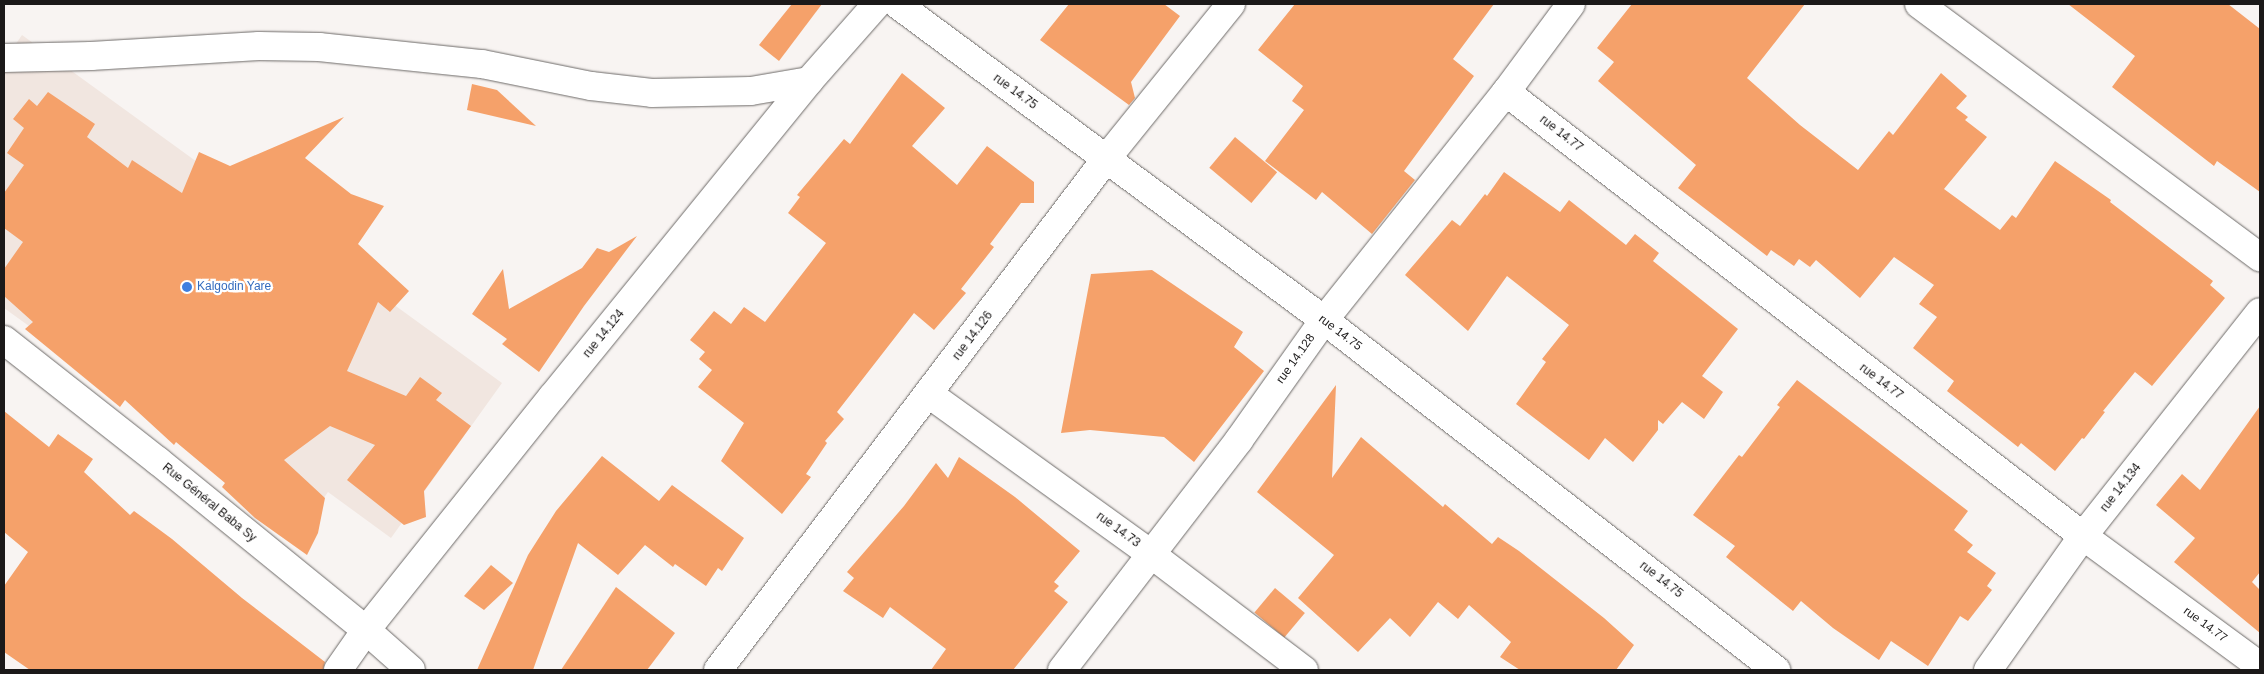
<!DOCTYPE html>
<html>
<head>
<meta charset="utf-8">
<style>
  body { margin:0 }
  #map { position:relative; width:2264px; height:674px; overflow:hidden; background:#f8f4f2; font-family:Arial,sans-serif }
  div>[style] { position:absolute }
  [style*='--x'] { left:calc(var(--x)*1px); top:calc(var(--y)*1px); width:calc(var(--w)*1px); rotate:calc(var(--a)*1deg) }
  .built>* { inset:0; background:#f1e6e0 }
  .building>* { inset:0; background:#f5a16a; transform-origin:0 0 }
  .roads { filter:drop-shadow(0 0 1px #6d6a68) drop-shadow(0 0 1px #6d6a68) }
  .minor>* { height:28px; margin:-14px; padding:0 14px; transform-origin:14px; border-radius:14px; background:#fff }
  .dots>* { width:14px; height:14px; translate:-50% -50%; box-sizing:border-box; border:2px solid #fff; border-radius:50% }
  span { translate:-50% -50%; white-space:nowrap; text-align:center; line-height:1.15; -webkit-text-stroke:4.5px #fff; paint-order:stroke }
  .street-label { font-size:12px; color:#1b1919 }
  .shop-label { font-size:12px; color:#366cbe }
  .left { translate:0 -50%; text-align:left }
  .frame { position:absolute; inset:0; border:5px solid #1b1919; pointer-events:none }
</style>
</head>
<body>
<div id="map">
  <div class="built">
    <div style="clip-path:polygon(22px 35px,502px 383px,391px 538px,328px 492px,305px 525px,4px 308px,4px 61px)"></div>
  </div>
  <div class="building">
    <div style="clip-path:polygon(792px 4px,822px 4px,779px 61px,759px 45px)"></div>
    <div style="clip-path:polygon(1069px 4px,1164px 4px,1180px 16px,1131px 82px,1135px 98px,1129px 105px,1040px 40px)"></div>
    <div style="clip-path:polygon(1295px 4px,1494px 4px,1453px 59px,1474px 76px,1404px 171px,1415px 180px,1372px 234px,1322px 192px,1316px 200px,1265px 161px,1304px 110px,1292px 101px,1303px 86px,1258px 50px)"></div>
    <div style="clip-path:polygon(1632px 4px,1805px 4px,1747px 78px,1800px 125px,1858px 170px,1889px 131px,1893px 135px,1941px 73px,1967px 96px,1956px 108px,1968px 117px,1965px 120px,1987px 137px,1944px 189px,2000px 230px,2012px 215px,2016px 218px,2055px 161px,2111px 200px,2110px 202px,2213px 281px,2210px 285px,2225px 298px,2152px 386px,2135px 372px,2103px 411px,2105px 412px,2084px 439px,2082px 438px,2055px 471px,2021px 443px,2018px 447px,1947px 391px,1954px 381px,1913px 348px,1937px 317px,1919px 304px,1934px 285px,1894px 257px,1860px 298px,1816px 260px,1810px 267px,1799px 259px,1794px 266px,1771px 250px,1767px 256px,1678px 188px,1696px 165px,1598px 81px,1614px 62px,1597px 48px)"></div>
    <div style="clip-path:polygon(2068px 4px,2228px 4px,2260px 29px,2260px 192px,2217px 161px,2214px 166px,2112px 87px,2135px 56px)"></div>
    <div style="clip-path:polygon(902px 73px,945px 108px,912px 146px,957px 185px,987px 146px,1034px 182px,1034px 203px,1021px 203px,990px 244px,994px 247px,961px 289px,966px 293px,934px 330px,914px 313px,837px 412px,844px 419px,825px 441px,827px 443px,806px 474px,811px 477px,782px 514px,721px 461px,744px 423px,698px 387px,712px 370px,699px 359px,705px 352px,690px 340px,714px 311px,731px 324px,744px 307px,765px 322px,826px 243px,788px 213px,800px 197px,797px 195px,844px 139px,850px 144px)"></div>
    <div style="clip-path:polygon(472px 84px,497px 90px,536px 126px,467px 110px)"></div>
    <div style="clip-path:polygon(48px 92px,95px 124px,87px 137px,128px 168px,132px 160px,182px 193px,199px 152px,230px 166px,344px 117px,305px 158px,351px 194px,384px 206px,358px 244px,409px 291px,390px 312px,378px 302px,347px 371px,406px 396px,420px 377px,442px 393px,436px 400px,471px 426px,424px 491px,426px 517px,404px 525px,347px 480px,375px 445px,330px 426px,284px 460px,325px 498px,318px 533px,307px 555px,255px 518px,222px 487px,225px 483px,176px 442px,174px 445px,125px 400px,120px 407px,25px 329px,33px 322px,4px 296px,4px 269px,23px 242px,4px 228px,4px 193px,24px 165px,7px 153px,24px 128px,13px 119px,29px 99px,37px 106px)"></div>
    <div style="left:1235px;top:137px;width:55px;height:40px;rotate:40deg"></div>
    <div style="clip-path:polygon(1504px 172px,1560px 212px,1569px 200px,1626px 245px,1635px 234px,1659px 253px,1653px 261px,1738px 329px,1702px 376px,1723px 392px,1704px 419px,1682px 402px,1663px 424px,1658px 420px,1658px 430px,1633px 462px,1605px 438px,1589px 460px,1516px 404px,1546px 362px,1542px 359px,1569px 325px,1507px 276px,1468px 331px,1405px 275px,1452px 220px,1460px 226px,1485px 194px,1487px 196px)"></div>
    <div style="clip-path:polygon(637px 236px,584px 306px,539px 372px,502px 344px,507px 339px,472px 314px,503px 269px,509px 309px,582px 268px,597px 248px,609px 252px)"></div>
    <div style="clip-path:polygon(1152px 270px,1243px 332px,1234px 347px,1264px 371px,1194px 462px,1164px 437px,1090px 430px,1061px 433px,1091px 274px)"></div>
    <div style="clip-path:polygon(1797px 380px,1968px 511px,1954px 530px,1973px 545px,1967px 552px,1996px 573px,1987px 586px,1992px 590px,1968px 621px,1960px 616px,1928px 666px,1891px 641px,1879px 660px,1833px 628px,1801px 601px,1793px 611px,1726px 557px,1735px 546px,1693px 515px,1739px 455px,1742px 457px,1780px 407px,1777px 405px)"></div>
    <div style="clip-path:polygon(1336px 385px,1332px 478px,1361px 437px,1443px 507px,1445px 504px,1492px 544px,1498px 537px,1519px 551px,1604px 618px,1634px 645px,1616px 670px,1520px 670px,1500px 657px,1511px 642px,1469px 605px,1458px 619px,1438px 602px,1410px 637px,1390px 618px,1358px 652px,1298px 598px,1334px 555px,1257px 492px)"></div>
    <div style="clip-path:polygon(2260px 406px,2260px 572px,2252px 582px,2260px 590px,2260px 633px,2174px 562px,2195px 538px,2156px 505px,2182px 474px,2200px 490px)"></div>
    <div style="clip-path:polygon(4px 411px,49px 447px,58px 434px,93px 459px,84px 472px,130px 515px,134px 511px,172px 539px,242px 598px,325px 662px,323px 670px,30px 670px,4px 652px,4px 586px,28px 552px,4px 532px)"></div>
    <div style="clip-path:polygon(602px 456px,659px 501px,672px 485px,744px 538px,722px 571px,718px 568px,706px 586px,675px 564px,673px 567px,645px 545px,618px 575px,578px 543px,533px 670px,477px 670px,528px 555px,556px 511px)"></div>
    <div style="clip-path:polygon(959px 457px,1015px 497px,1080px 551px,1054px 582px,1059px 586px,1054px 591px,1068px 602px,1013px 670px,931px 670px,946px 649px,890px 607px,883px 618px,843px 591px,854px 578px,847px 572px,904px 506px,936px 463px,948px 478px)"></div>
    <div style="clip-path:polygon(491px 565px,513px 583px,484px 610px,464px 596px)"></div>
    <div style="clip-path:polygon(616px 587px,675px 633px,647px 670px,561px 670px)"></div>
    <div style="left:1275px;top:588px;width:39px;height:32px;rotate:40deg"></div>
  </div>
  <div class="roads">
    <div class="minor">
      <div style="--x:897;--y:4;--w:531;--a:36.5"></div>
      <div style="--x:1324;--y:320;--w:572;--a:37.75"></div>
      <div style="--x:1919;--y:4;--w:425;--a:36.6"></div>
      <div style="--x:4;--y:58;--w:87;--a:-1.3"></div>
      <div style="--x:91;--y:56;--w:168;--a:-3.4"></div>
      <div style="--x:259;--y:46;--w:60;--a:1"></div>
      <div style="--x:319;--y:47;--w:164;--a:6"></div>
      <div style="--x:482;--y:64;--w:111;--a:11.4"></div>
      <div style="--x:591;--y:86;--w:61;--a:6.5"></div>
      <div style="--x:652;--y:93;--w:99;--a:-1.2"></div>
      <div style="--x:751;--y:91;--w:59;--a:-9.8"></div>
      <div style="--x:1506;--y:92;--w:728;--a:37.58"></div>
      <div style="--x:2083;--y:536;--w:220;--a:36.3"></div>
      <div style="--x:4;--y:340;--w:196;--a:38.2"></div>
      <div style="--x:158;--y:461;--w:268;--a:39.1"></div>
      <div style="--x:366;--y:630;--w:60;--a:41.6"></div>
      <div style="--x:929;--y:394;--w:274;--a:35.8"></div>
      <div style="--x:1151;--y:554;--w:192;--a:37.2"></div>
      <div style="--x:338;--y:670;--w:49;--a:-55"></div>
      <div style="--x:366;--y:630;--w:300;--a:-51.4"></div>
      <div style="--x:553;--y:396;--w:406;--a:-50.9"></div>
      <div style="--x:809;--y:81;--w:103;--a:-48.6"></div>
      <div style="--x:718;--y:670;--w:642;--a:-52.79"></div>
      <div style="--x:1106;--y:159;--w:199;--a:-51.1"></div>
      <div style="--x:1062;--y:670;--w:290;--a:-52.4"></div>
      <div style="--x:1239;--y:440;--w:147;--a:-54.7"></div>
      <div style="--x:1324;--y:320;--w:292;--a:-51.4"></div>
      <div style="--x:1506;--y:92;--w:109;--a:-53.5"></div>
      <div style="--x:1988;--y:670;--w:164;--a:-54.7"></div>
      <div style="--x:2083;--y:536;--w:285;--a:-51.7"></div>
    </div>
  </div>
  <div class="dots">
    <div style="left:187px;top:287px;background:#3f7fe0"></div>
  </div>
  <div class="street-label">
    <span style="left:1015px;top:92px;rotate:36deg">rue 14.75</span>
    <span style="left:1561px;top:134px;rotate:38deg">rue 14.77</span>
    <span style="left:1340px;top:333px;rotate:37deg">rue 14.75</span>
    <span style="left:604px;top:334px;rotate:-51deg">rue 14.124</span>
    <span style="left:973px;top:336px;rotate:-53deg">rue 14.126</span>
    <span style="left:1296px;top:359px;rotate:-55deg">rue 14.128</span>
    <span style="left:1881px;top:382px;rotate:37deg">rue 14.77</span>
    <span style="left:2121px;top:488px;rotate:-52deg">rue 14.134</span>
    <span style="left:209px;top:503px;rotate:39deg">Rue Général Baba Sy</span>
    <span style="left:1118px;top:530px;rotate:36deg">rue 14.73</span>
    <span style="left:1661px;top:580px;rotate:38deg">rue 14.75</span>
    <span style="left:2205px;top:625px;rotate:36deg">rue 14.77</span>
  </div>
  <div class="shop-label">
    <span class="left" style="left:197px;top:287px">Kalgodin Yare</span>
  </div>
  <div class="frame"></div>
</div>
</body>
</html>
